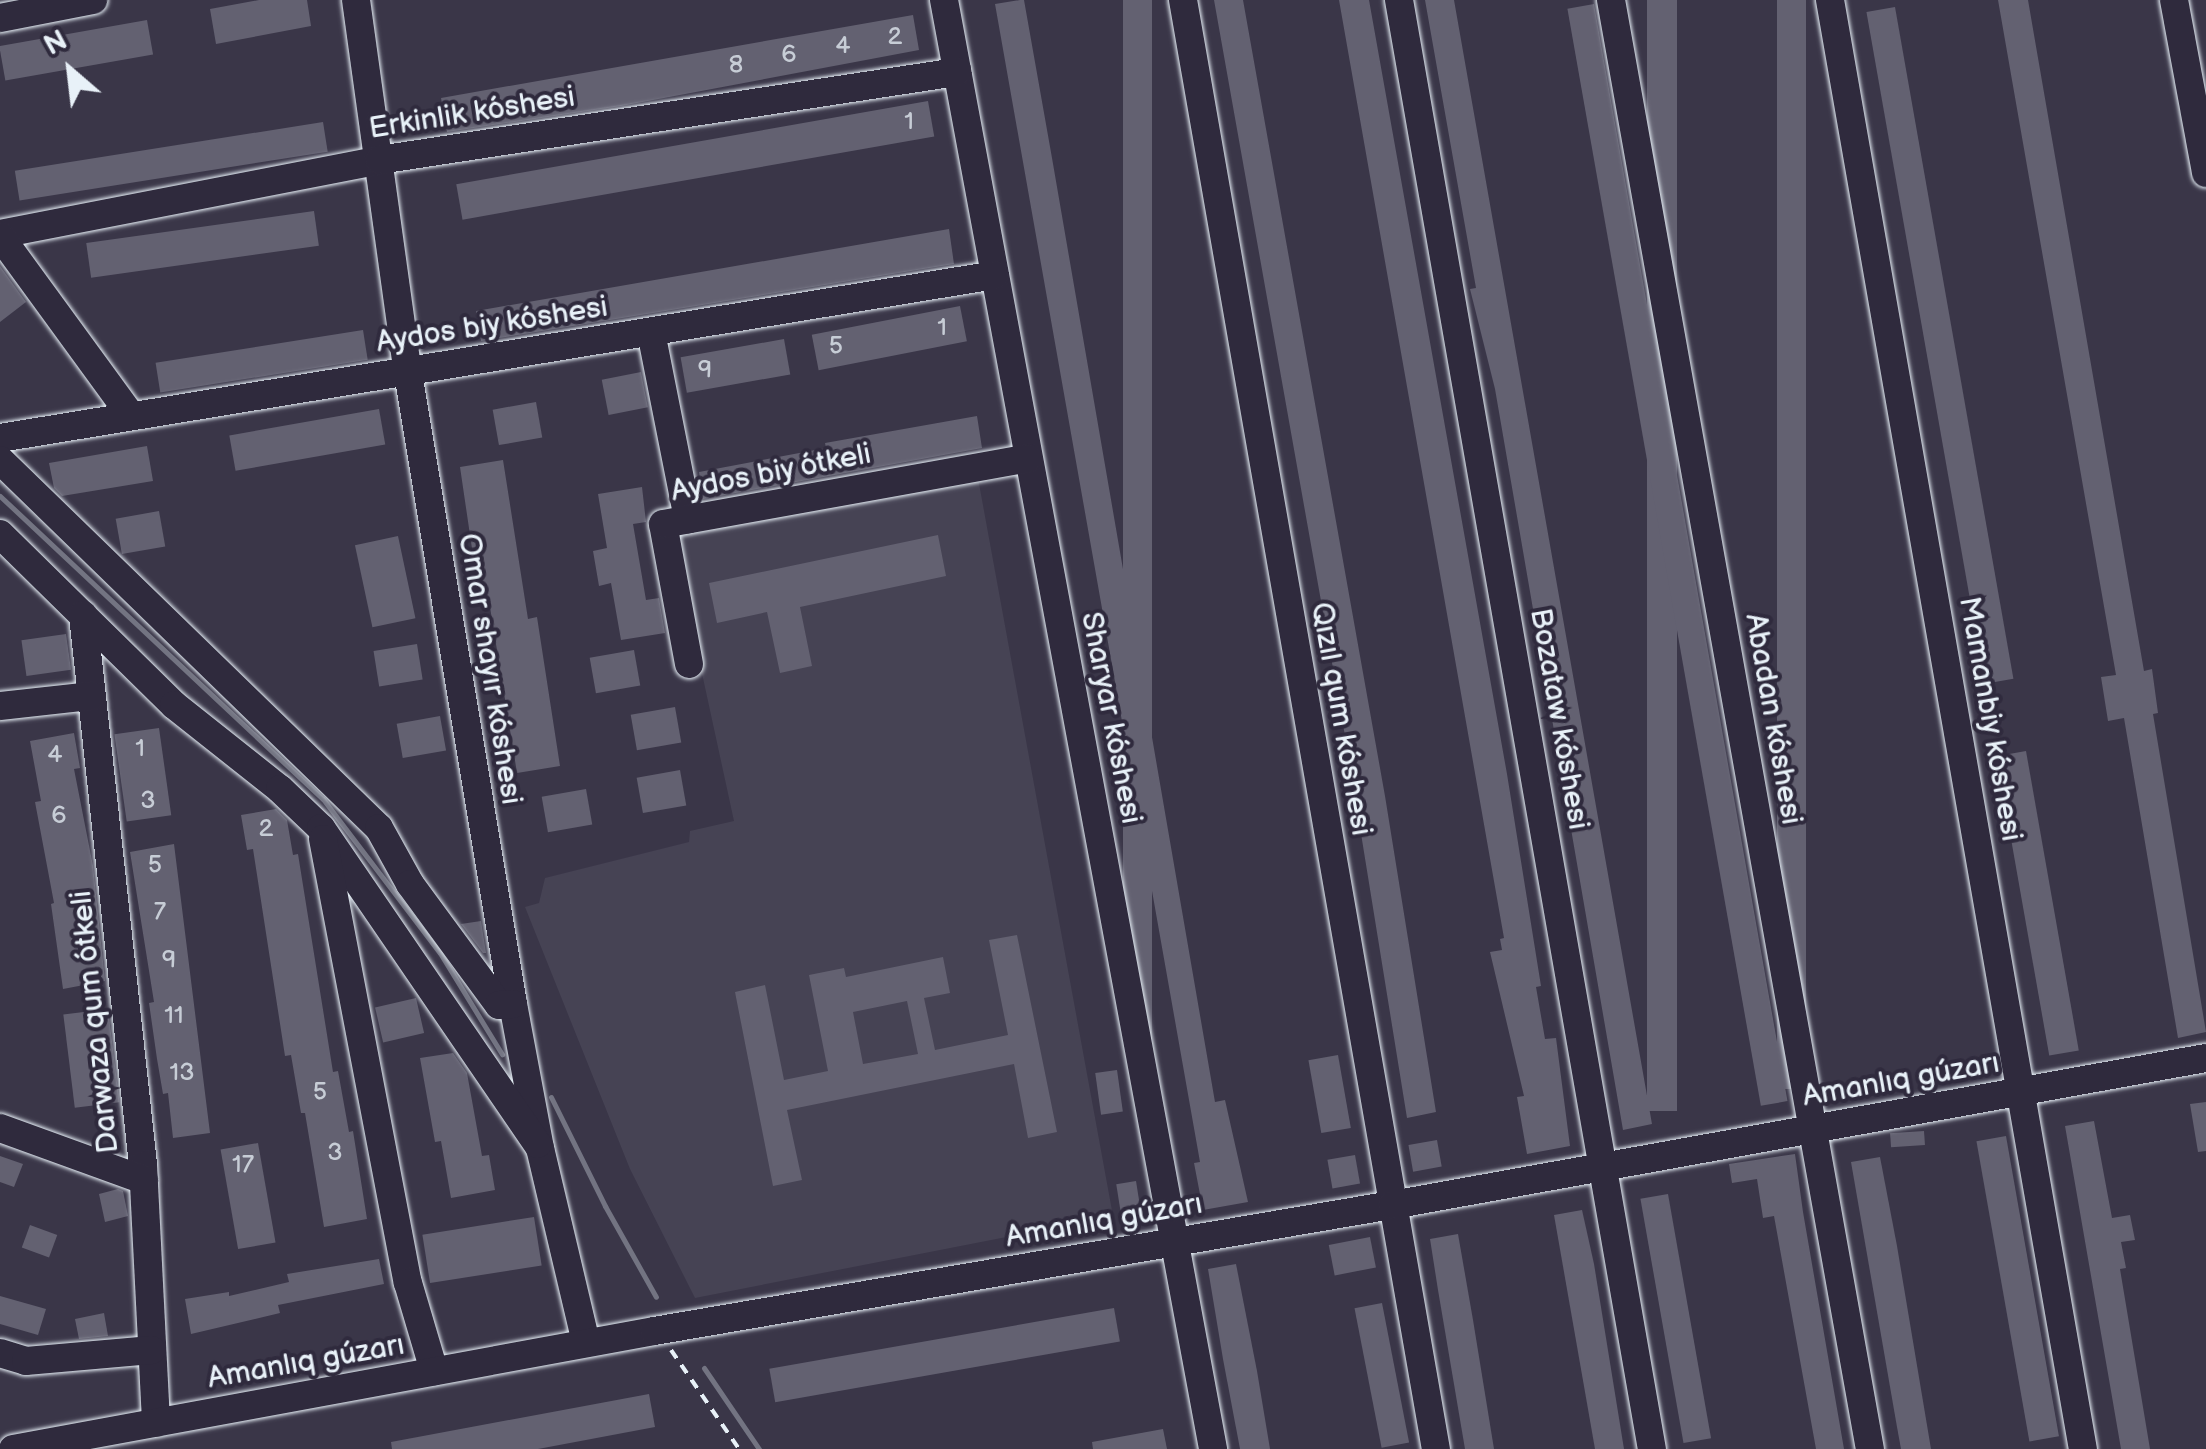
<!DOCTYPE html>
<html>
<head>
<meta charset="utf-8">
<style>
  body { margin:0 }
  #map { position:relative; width:2206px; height:1449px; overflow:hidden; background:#3a3648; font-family:"Balsamiq Sans",sans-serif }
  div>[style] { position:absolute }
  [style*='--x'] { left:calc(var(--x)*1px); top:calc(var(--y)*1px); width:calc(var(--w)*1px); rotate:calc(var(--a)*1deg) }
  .built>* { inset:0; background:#464354 }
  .stream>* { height:5px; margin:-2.5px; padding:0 2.5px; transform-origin:2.5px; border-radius:2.5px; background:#737482 }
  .building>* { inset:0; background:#636171; transform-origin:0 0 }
  .path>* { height:4px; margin-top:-2px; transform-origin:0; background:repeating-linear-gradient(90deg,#e8f1f8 0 10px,transparent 0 18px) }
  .roads { filter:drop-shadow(0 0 2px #e8f1f8) drop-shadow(0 0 2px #e8f1f8) }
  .minor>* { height:28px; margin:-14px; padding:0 14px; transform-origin:14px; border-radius:14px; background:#2f2a3d }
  span { translate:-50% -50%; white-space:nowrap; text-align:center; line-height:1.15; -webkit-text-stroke:8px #2f2a3d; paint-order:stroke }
  .number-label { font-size:25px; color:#c7cdd6 }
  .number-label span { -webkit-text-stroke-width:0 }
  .street-label { font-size:30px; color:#e8f1f8 }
  .north { position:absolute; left:20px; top:20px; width:100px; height:100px; -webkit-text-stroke:8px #2f2a3d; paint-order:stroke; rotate:332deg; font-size:28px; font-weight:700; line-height:40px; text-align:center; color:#e8f1f8 }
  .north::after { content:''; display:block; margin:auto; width:35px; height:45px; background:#e8f1f8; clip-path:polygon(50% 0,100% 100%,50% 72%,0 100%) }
</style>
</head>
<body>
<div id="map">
  <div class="built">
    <div style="clip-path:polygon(978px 478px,1113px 1216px,695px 1298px,630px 1169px,525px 907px,539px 903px,545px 878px,689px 842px,690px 831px,734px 821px,672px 535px)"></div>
  </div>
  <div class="stream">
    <div style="--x:0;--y:496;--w:443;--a:43.2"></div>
    <div style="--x:323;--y:799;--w:193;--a:52.8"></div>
    <div style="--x:440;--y:953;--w:119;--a:58.5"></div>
    <div style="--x:551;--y:1097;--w:122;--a:63.6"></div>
    <div style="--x:605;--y:1206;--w:104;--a:60.7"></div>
    <div style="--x:704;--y:1368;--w:98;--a:55.8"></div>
  </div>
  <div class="building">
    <div style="clip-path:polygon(259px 0,307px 0,311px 26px,216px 44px,210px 9px)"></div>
    <div style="clip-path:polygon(1020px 0,1024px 0,1052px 158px,1215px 1102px,1225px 1100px,1248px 1202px,1203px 1210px,1194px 1163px,1200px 1162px,995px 4px)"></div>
    <div style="left:1123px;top:0;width:29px;height:1043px"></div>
    <div style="clip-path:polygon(1214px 0,1243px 0,1385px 796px,1436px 1112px,1407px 1118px,1347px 747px)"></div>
    <div style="clip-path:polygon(1339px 0,1369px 0,1507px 774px,1541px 986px,1536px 987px,1545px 1039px,1556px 1038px,1570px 1146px,1527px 1154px,1517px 1097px,1524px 1096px,1490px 952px,1502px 950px,1500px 939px,1504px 938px)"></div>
    <div style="clip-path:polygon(1425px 0,1454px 0,1652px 1124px,1623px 1130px,1495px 389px,1470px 289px,1476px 288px)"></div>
    <div style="left:1647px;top:0;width:30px;height:1111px"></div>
    <div style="left:1777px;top:0;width:29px;height:1089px"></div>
    <div style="clip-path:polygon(1998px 0,2028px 0,2144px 671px,2152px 669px,2158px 713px,2153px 714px,2206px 1032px,2178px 1038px,2124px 718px,2108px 721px,2101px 677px,2116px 675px)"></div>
    <div style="left:1594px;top:4px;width:1114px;height:27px;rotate:80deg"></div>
    <div style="left:1895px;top:7px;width:682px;height:29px;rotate:80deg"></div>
    <div style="clip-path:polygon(913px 15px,919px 50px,621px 106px,447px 132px,441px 98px)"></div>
    <div style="left:147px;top:20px;width:35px;height:150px;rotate:80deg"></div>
    <div style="left:928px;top:101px;width:36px;height:479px;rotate:80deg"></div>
    <div style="left:323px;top:122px;width:30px;height:312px;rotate:81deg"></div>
    <div style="left:314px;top:211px;width:35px;height:230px;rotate:82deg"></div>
    <div style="clip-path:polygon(949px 229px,954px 264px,481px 341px,476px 311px)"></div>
    <div style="clip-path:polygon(0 266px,26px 302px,0 322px)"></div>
    <div style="left:960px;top:306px;width:36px;height:151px;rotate:79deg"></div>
    <div style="left:363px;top:330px;width:30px;height:210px;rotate:81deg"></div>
    <div style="left:784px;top:339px;width:36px;height:105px;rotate:80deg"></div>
    <div style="left:641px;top:372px;width:36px;height:40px;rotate:79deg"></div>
    <div style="left:536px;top:402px;width:36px;height:44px;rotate:80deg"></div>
    <div style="left:379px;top:409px;width:36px;height:152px;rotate:80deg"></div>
    <div style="clip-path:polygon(977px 416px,982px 448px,703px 499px,699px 472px,826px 448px,825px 443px)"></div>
    <div style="clip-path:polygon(147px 446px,153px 481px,62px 496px,54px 488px,49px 463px)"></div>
    <div style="clip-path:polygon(503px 460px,528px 619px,537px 617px,560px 766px,517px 773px,489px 601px,480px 603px,460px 467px)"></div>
    <div style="clip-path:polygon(642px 487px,646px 522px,633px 524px,646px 600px,659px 598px,665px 633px,621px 640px,611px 583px,599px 586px,593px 551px,607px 548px,598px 494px)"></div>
    <div style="left:159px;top:511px;width:36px;height:44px;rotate:80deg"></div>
    <div style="clip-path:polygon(938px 535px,946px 576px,800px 607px,812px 666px,780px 673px,767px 612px,717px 623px,709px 583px)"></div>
    <div style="left:398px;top:536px;width:84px;height:44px;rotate:78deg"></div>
    <div style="left:66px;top:634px;width:36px;height:45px;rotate:82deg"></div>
    <div style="left:417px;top:644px;width:36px;height:44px;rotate:81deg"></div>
    <div style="left:634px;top:650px;width:36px;height:45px;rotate:80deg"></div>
    <div style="left:675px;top:707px;width:36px;height:45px;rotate:80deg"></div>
    <div style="left:440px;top:716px;width:35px;height:44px;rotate:80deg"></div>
    <div style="left:159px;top:728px;width:88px;height:45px;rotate:82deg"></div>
    <div style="clip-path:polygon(74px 733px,80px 768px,74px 769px,93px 866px,105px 981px,63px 989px,51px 904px,54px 903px,35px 802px,41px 801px,30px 741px)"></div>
    <div style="left:2026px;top:751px;width:304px;height:30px;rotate:80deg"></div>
    <div style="left:680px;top:770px;width:36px;height:44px;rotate:80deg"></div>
    <div style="left:586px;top:789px;width:36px;height:45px;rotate:80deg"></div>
    <div style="clip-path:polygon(276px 809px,287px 820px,293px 855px,298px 854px,333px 1072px,338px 1071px,349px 1132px,353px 1131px,367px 1219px,324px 1227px,305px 1113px,301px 1113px,291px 1055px,285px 1056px,253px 849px,247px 850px,241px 815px)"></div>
    <div style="clip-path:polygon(174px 844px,210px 1133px,173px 1138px,168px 1093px,163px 1094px,157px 1059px,149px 1003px,154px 1002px,130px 852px)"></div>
    <div style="clip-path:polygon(481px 921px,486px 953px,483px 953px,461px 924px)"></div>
    <div style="clip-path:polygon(evenodd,1017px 935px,1057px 1132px,1028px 1138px,1014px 1064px,787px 1110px,802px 1180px,773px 1186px,735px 992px,765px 985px,784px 1080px,828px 1071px,809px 975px,844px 968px,846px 977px,943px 957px,950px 993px,924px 998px,935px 1050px,1008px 1035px,989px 940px,1017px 935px,907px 1001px,918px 1054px,863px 1064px,853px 1012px,907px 1001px)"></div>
    <div style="left:416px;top:998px;width:36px;height:42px;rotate:77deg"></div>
    <div style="left:108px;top:1009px;width:94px;height:45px;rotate:83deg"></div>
    <div style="clip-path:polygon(453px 1053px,467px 1073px,482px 1156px,489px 1155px,495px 1190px,451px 1198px,441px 1141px,435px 1142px,420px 1058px)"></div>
    <div style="left:1338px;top:1055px;width:74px;height:30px;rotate:80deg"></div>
    <div style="left:1117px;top:1070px;width:42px;height:22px;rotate:82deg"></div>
    <div style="clip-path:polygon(2206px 1102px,2206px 1151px,2198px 1152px,2190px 1104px)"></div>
    <div style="clip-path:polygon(2094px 1121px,2112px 1218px,2130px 1215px,2135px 1240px,2121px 1242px,2126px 1268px,2120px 1269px,2150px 1449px,2121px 1449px,2111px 1391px,2065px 1126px)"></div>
    <div style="left:1924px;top:1131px;width:14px;height:34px;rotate:86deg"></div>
    <div style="left:2006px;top:1136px;width:305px;height:30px;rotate:80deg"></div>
    <div style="left:1437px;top:1140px;width:27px;height:29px;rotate:80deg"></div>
    <div style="left:258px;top:1143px;width:101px;height:38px;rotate:80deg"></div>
    <div style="clip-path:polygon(1795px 1154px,1803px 1212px,1844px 1449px,1816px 1449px,1774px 1216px,1763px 1218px,1757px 1179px,1732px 1183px,1729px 1164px)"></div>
    <div style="left:1355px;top:1155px;width:29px;height:28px;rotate:80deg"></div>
    <div style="clip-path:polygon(0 1156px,23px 1164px,14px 1187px,0 1182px)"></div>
    <div style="clip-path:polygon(1880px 1157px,1897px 1246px,1931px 1449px,1901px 1449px,1897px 1427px,1851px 1162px)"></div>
    <div style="left:1136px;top:1181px;width:38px;height:20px;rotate:81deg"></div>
    <div style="clip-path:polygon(118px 1189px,123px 1191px,128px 1216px,105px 1222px,99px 1194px)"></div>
    <div style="left:1668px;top:1194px;width:248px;height:28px;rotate:80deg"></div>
    <div style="clip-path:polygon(1582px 1210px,1594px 1264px,1624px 1449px,1595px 1449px,1554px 1215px)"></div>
    <div style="left:534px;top:1217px;width:49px;height:113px;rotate:81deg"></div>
    <div style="left:30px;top:1225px;width:29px;height:24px;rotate:20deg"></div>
    <div style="clip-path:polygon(1458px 1234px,1473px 1320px,1494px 1449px,1465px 1449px,1438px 1290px,1430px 1239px)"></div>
    <div style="left:1370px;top:1237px;width:31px;height:42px;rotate:79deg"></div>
    <div style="clip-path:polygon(379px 1259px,384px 1284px,278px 1305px,280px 1313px,191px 1334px,185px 1299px,229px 1292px,229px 1296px,289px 1282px,287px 1274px)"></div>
    <div style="clip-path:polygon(1236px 1264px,1257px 1371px,1270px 1449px,1240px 1449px,1223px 1359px,1208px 1269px)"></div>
    <div style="clip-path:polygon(0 1296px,46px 1309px,38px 1335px,0 1324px)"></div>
    <div style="left:1382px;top:1303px;width:142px;height:28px;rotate:79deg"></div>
    <div style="left:1114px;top:1308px;width:34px;height:350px;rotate:80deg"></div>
    <div style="clip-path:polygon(104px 1313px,108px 1336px,79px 1339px,75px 1319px)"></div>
    <div style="clip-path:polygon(649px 1394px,655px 1427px,538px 1449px,392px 1449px,391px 1442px)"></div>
    <div style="clip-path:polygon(1163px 1429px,1167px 1449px,1093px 1449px,1092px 1442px)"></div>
  </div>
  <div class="path">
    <div style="--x:671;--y:1350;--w:120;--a:55.5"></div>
  </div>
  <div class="roads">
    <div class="minor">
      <div style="--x:356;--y:0;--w:377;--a:82.1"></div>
      <div style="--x:408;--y:373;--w:640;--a:80.55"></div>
      <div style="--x:513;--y:1004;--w:147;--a:79.4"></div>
      <div style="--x:540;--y:1148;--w:200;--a:76.7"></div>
      <div style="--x:944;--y:0;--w:1474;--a:79.48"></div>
      <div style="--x:1183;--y:0;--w:1471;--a:80.1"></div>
      <div style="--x:1399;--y:0;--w:1471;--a:80.1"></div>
      <div style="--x:1611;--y:0;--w:1472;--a:79.87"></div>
      <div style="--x:1830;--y:0;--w:1471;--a:80.1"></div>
      <div style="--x:2174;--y:0;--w:176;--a:79.5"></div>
      <div style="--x:0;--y:18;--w:95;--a:-11"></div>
      <div style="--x:0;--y:234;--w:386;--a:-11"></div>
      <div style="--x:379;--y:160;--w:585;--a:-8.66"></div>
      <div style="--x:0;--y:236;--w:219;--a:53.9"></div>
      <div style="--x:651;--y:332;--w:191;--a:78.8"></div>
      <div style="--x:0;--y:438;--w:1008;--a:-9.3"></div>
      <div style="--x:0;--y:460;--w:528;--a:44.16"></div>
      <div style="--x:379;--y:828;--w:64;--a:61"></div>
      <div style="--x:410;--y:884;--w:150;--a:53.7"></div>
      <div style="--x:499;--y:1005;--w:14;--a:-4"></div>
      <div style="--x:0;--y:534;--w:244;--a:44.5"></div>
      <div style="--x:174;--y:705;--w:135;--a:38.4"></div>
      <div style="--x:280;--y:789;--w:57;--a:43.6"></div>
      <div style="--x:321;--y:828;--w:383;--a:55.6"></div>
      <div style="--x:83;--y:615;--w:553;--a:83.77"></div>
      <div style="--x:143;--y:1165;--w:258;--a:87.1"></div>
      <div style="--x:689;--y:664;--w:142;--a:-100.5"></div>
      <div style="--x:663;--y:524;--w:371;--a:-10.2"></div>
      <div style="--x:0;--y:706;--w:92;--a:-6.3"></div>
      <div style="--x:323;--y:839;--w:452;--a:79.2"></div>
      <div style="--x:408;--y:1283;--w:92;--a:73.5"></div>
      <div style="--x:0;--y:1128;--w:153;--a:19.9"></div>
      <div style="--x:0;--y:1353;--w:27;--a:17"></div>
      <div style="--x:26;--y:1361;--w:126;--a:-5"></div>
      <div style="--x:13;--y:1449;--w:652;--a:-10.43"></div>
      <div style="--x:654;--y:1331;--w:749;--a:-9.69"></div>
      <div style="--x:1392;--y:1205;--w:827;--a:-10.24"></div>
    </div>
  </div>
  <div class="number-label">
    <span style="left:895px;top:37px">2</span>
    <span style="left:843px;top:46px">4</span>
    <span style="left:789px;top:55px">6</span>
    <span style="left:736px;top:65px">8</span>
    <span style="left:909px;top:122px">1</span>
    <span style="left:942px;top:328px">1</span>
    <span style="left:836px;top:346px">5</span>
    <span style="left:705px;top:370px">9</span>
    <span style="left:140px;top:749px">1</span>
    <span style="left:55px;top:755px">4</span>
    <span style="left:148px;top:801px">3</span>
    <span style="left:59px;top:816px">6</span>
    <span style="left:266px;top:829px">2</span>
    <span style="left:155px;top:865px">5</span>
    <span style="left:160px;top:912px">7</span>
    <span style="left:169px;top:960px">9</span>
    <span style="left:174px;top:1016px">11</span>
    <span style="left:182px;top:1073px">13</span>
    <span style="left:320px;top:1092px">5</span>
    <span style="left:335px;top:1153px">3</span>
    <span style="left:243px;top:1165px">17</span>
  </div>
  <div class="street-label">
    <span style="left:472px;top:113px;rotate:-9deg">Erkinlik kóshesi</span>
    <span style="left:492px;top:325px;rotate:-9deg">Aydos biy kóshesi</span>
    <span style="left:771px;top:473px;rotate:-11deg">Aydos biy ótkeli</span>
    <span style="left:490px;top:669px;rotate:81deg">Omar shayır kóshesi</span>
    <span style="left:1111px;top:718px;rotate:79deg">Sharyar kóshesi</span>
    <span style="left:1341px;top:719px;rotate:80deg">Qızıl qum kóshesi</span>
    <span style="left:1559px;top:719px;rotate:80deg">Bozataw kóshesi</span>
    <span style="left:1773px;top:719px;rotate:80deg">Abadan kóshesi</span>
    <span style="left:1990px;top:719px;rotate:80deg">Mamanbiy kóshesi</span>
    <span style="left:95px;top:1022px;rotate:-96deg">Darwaza qum ótkeli</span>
    <span style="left:1901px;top:1080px;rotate:-10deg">Amanlıq gúzarı</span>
    <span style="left:1104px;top:1221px;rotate:-10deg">Amanlıq gúzarı</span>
    <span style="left:306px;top:1362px;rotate:-10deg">Amanlıq gúzarı</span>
  </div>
  <div class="north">N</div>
</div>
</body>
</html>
